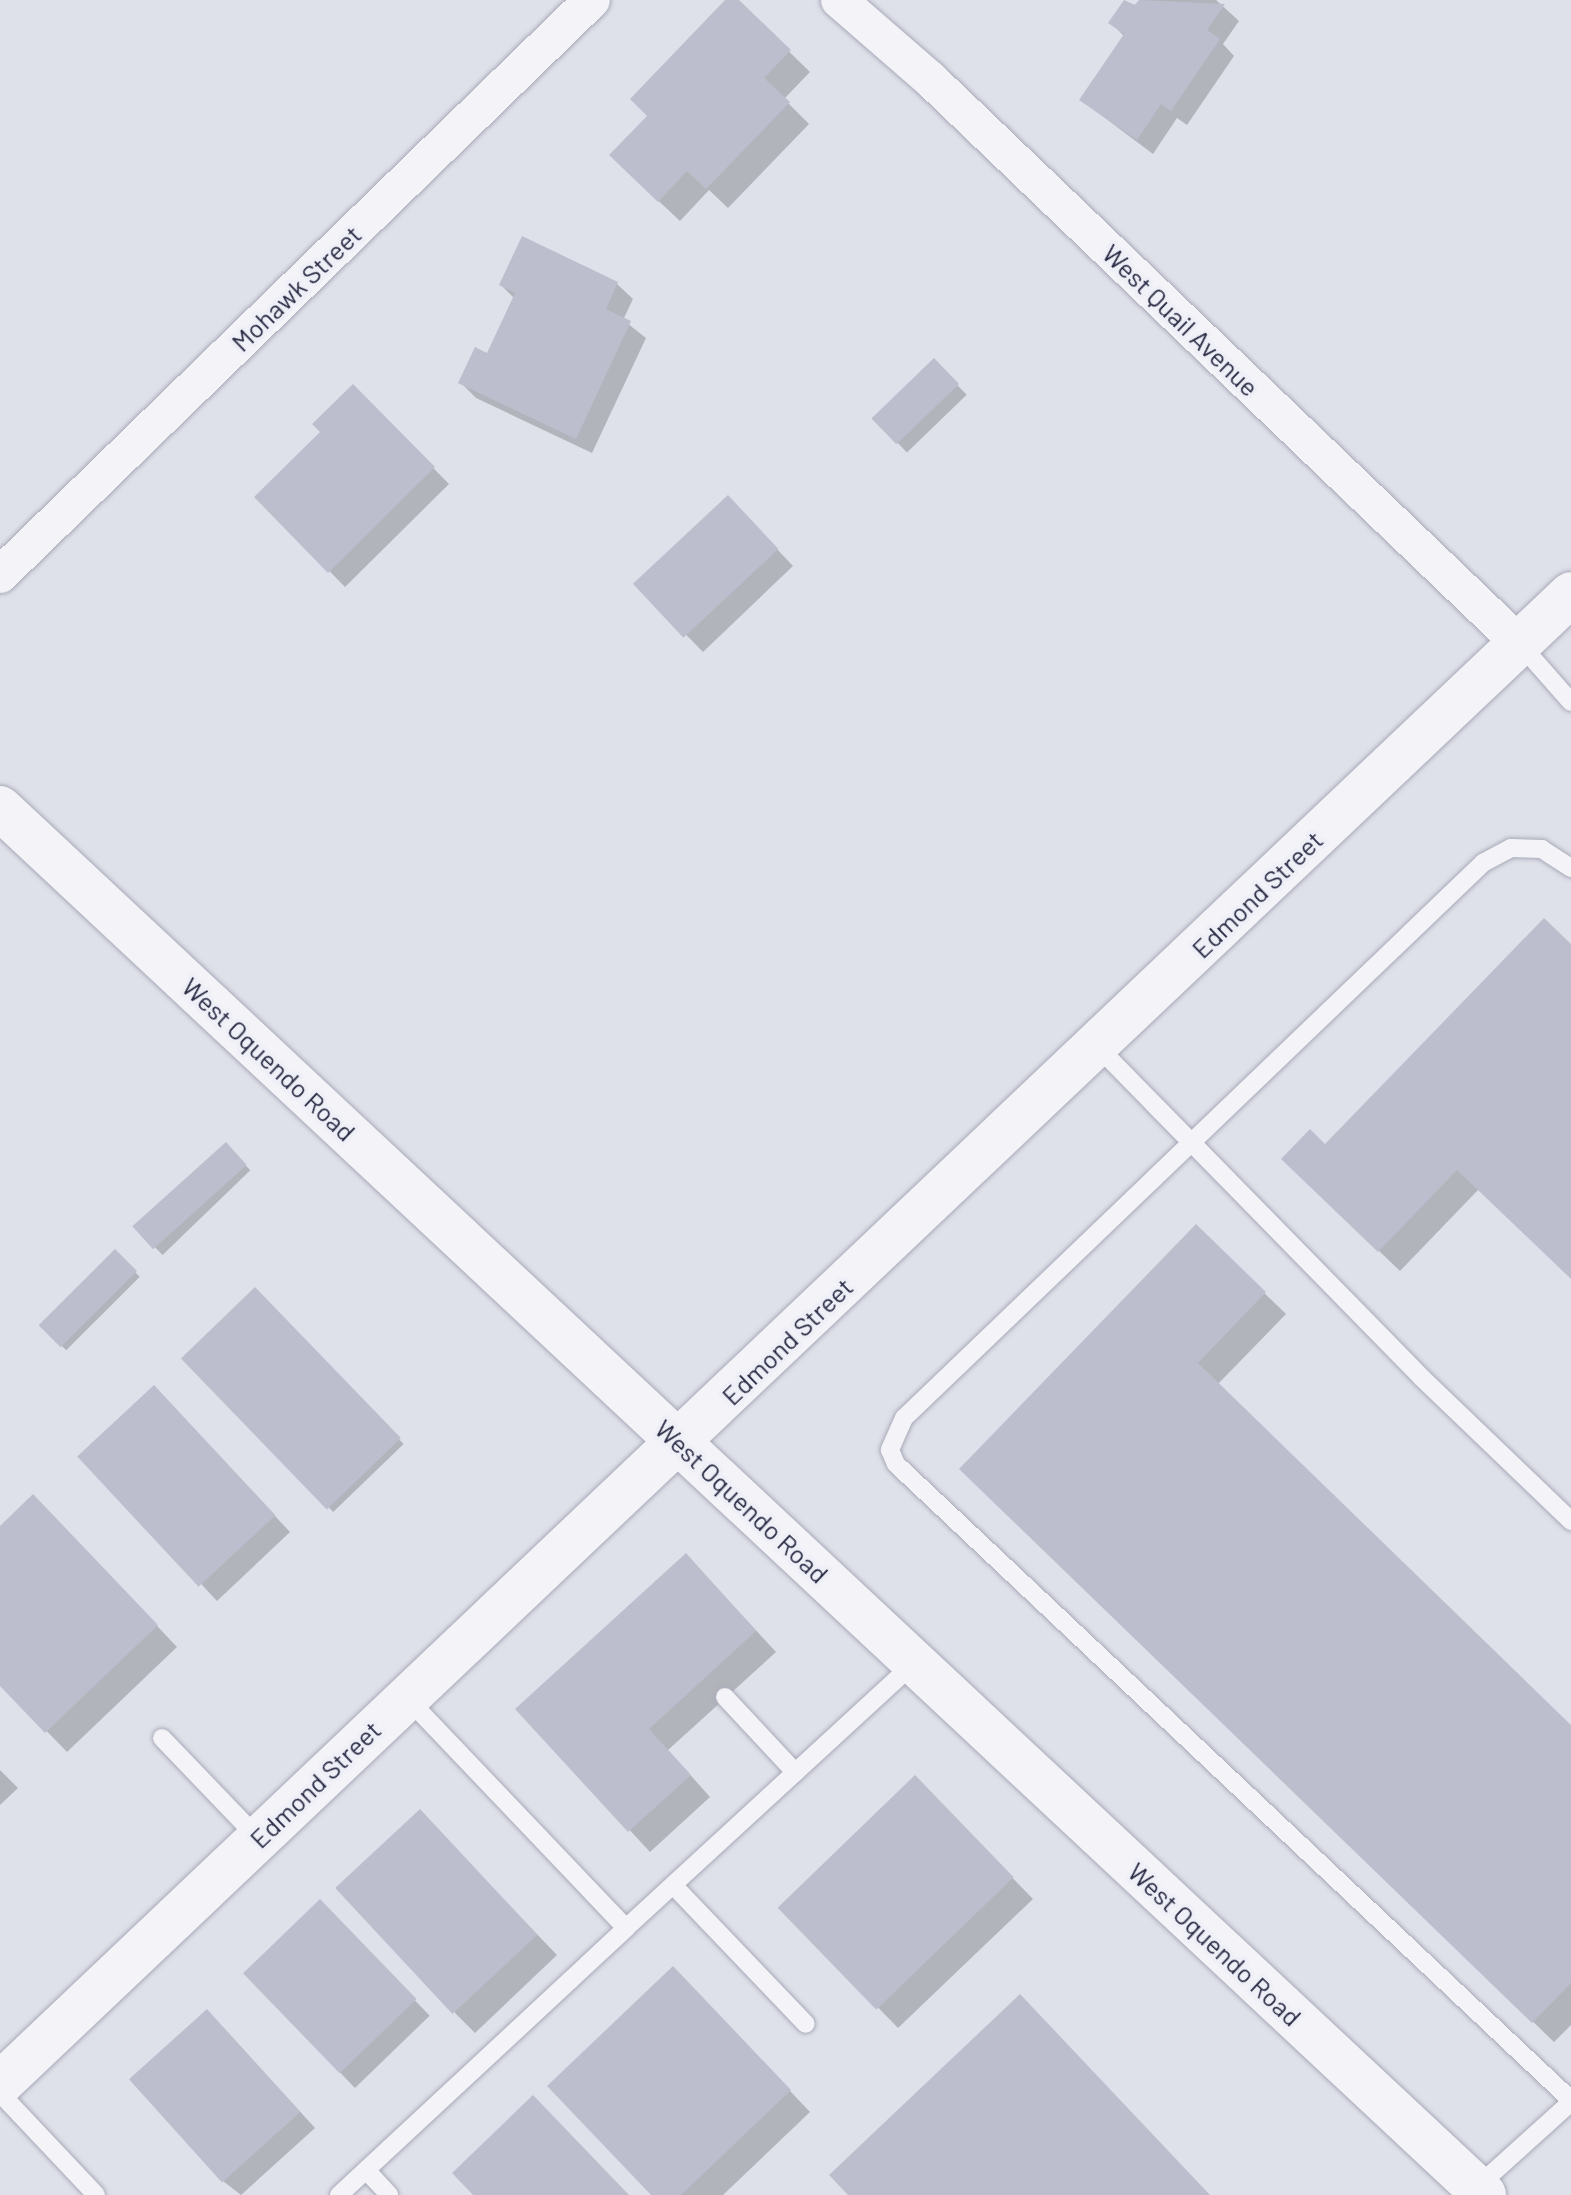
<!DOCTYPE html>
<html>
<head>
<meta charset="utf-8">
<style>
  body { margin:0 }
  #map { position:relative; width:1571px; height:2195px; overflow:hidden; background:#dfe1ea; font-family:Barlow,sans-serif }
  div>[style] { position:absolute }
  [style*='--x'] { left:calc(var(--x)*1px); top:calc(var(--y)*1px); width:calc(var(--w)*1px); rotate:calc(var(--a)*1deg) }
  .shadow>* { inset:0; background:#0003; transform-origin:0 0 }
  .building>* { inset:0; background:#bcbecd; transform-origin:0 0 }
  .roads { filter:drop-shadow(0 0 2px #a8aab8) drop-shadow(0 0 2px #a8aab8) }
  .service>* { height:18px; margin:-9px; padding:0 9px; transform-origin:9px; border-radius:9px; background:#f3f3f8 }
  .minor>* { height:36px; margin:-18px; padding:0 18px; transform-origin:18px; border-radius:18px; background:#f3f3f8 }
  .tertiary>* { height:44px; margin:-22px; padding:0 22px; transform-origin:22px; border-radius:22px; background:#f3f3f8 }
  span { translate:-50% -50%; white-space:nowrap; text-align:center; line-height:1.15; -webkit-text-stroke:8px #eff0f7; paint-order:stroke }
  .street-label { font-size:26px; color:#272943 }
</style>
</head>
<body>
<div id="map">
  <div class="shadow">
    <div style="clip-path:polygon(728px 0,736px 0,810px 72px,784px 99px,809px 124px,728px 208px,709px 190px,680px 221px,632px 176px,649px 116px)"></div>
    <div style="clip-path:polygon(1141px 0,1216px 0,1239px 21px,1223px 44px,1234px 56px,1187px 125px,1177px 118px,1153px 154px,1081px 100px,1125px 37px,1111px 23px)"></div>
    <div style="clip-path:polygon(617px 284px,633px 299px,623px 320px,646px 338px,592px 453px,476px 398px,460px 382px,488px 356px,515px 299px,501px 285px)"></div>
    <div style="left:934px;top:361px;width:47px;height:83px;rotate:46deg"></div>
    <div style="clip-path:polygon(353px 386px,449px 484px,345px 587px,257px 497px,323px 432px)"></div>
    <div style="clip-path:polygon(743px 513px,793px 566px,703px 652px,637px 585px)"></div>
    <div style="clip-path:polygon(1571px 946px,1571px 1277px,1479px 1189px,1400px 1271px,1304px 1179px,1326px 1147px)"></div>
    <div style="left:226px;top:1145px;width:35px;height:122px;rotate:46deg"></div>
    <div style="clip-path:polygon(1196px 1227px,1286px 1314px,1217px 1385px,1571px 1727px,1571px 2025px,1554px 2042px,982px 1489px)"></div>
    <div style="left:115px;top:1252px;width:35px;height:104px;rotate:45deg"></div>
    <div style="left:255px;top:1290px;width:214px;height:98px;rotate:46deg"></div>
    <div style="clip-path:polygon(169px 1403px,290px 1532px,217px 1601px,202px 1585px)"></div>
    <div style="clip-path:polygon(54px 1517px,177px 1647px,67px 1752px,0 1683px,0 1528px)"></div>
    <div style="clip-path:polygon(706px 1576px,776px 1652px,668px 1750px,710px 1797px,650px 1852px,518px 1709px)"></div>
    <div style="clip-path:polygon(0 1770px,18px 1788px,0 1805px)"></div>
    <div style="clip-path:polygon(935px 1798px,1033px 1899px,898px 2028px,780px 1907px)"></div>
    <div style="clip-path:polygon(440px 1833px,557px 1955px,475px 2033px,455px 2013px)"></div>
    <div style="left:320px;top:1902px;width:158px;height:104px;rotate:46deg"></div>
    <div style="clip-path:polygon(693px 1989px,810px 2112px,723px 2195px,654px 2195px)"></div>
    <div style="clip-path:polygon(223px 2027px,315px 2128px,241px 2195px,223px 2181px)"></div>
  </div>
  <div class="building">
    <div style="clip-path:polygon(725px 0,739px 0,791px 50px,764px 78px,790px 102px,706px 189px,687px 171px,658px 202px,609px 155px,647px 116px,630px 99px)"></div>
    <div style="clip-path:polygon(1124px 0,1135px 5px,1139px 0,1225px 4px,1207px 30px,1220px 39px,1171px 111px,1161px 104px,1137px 140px,1079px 100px,1124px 34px,1108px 23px)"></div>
    <div style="clip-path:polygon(522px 236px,618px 282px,606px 309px,631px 321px,576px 439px,458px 383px,475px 347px,487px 353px,515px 293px,499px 285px)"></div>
    <div style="left:934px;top:358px;width:36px;height:87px;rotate:46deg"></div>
    <div style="clip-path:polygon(353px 384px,435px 467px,328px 573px,254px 497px,320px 432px,312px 424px)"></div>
    <div style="left:728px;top:495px;width:74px;height:130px;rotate:47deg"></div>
    <div style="clip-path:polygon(1544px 918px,1571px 944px,1571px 1279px,1457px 1170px,1378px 1252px,1281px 1159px,1310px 1129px,1325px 1144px)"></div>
    <div style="left:226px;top:1142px;width:31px;height:126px;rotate:48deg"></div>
    <div style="clip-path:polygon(1196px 1224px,1266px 1292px,1198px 1363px,1571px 1725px,1571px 1983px,1532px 2023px,959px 1469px)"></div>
    <div style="left:115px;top:1249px;width:31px;height:108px;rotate:45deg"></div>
    <div style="left:255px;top:1287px;width:210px;height:103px;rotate:46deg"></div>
    <div style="left:154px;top:1385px;width:178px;height:105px;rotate:47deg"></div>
    <div style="clip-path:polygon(33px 1494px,158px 1625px,45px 1733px,0 1686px,0 1526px)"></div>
    <div style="clip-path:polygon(686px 1553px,756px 1631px,649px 1729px,691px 1775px,628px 1832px,515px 1709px)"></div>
    <div style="left:915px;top:1775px;width:142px;height:191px;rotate:46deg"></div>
    <div style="left:420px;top:1809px;width:172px;height:116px;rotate:47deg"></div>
    <div style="left:320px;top:1899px;width:139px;height:107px;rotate:46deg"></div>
    <div style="clip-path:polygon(673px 1966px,791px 2090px,681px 2195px,651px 2195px,547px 2086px)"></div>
    <div style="clip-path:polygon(1020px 1994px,1210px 2195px,848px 2195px,829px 2175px)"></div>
    <div style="left:207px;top:2009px;width:139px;height:105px;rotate:48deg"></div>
    <div style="clip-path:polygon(533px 2095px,629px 2195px,473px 2195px,452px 2173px)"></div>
  </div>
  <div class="roads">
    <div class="service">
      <div style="--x:1520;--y:644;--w:77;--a:48.7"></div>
      <div style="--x:1571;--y:868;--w:35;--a:-147"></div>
      <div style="--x:1542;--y:849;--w:31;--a:-178"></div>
      <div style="--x:1511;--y:848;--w:32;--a:152"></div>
      <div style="--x:1483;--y:863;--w:802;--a:136.21"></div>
      <div style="--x:904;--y:1418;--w:35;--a:114"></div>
      <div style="--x:890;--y:1450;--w:15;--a:67"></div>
      <div style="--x:896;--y:1464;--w:927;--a:43.3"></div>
      <div style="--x:1097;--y:1046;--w:465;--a:45.6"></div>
      <div style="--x:1422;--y:1378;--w:207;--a:43.8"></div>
      <div style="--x:725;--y:1697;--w:103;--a:47"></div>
      <div style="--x:162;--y:1738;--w:139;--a:46.2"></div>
      <div style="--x:673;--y:1885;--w:192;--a:46.3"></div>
      <div style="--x:626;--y:1928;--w:391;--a:-42.6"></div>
      <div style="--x:0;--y:2093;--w:140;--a:46.7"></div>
      <div style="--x:366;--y:2170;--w:34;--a:47"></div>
      <div style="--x:1477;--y:2187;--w:127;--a:-42.1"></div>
      <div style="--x:339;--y:2195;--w:392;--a:-42.9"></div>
      <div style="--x:626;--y:1928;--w:319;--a:-133.6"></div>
    </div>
    <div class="minor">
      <div style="--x:839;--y:0;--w:121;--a:41"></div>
      <div style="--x:930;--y:79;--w:817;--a:43.76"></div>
      <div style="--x:0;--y:575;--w:825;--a:-44.17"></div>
    </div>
    <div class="tertiary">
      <div style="--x:0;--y:808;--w:2031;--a:43.06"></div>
      <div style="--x:0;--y:2084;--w:2165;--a:-43.48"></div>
    </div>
  </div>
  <div class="street-label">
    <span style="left:296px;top:288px;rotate:-44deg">Mohawk Street</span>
    <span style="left:1181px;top:320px;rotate:44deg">West Quail Avenue</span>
    <span style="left:1257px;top:894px;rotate:-44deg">Edmond Street</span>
    <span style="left:269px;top:1059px;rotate:43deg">West Oquendo Road</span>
    <span style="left:787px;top:1341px;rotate:-44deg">Edmond Street</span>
    <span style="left:742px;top:1501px;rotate:43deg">West Oquendo Road</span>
    <span style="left:315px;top:1784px;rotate:-44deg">Edmond Street</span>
    <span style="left:1215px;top:1944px;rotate:43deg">West Oquendo Road</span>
  </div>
</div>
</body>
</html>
